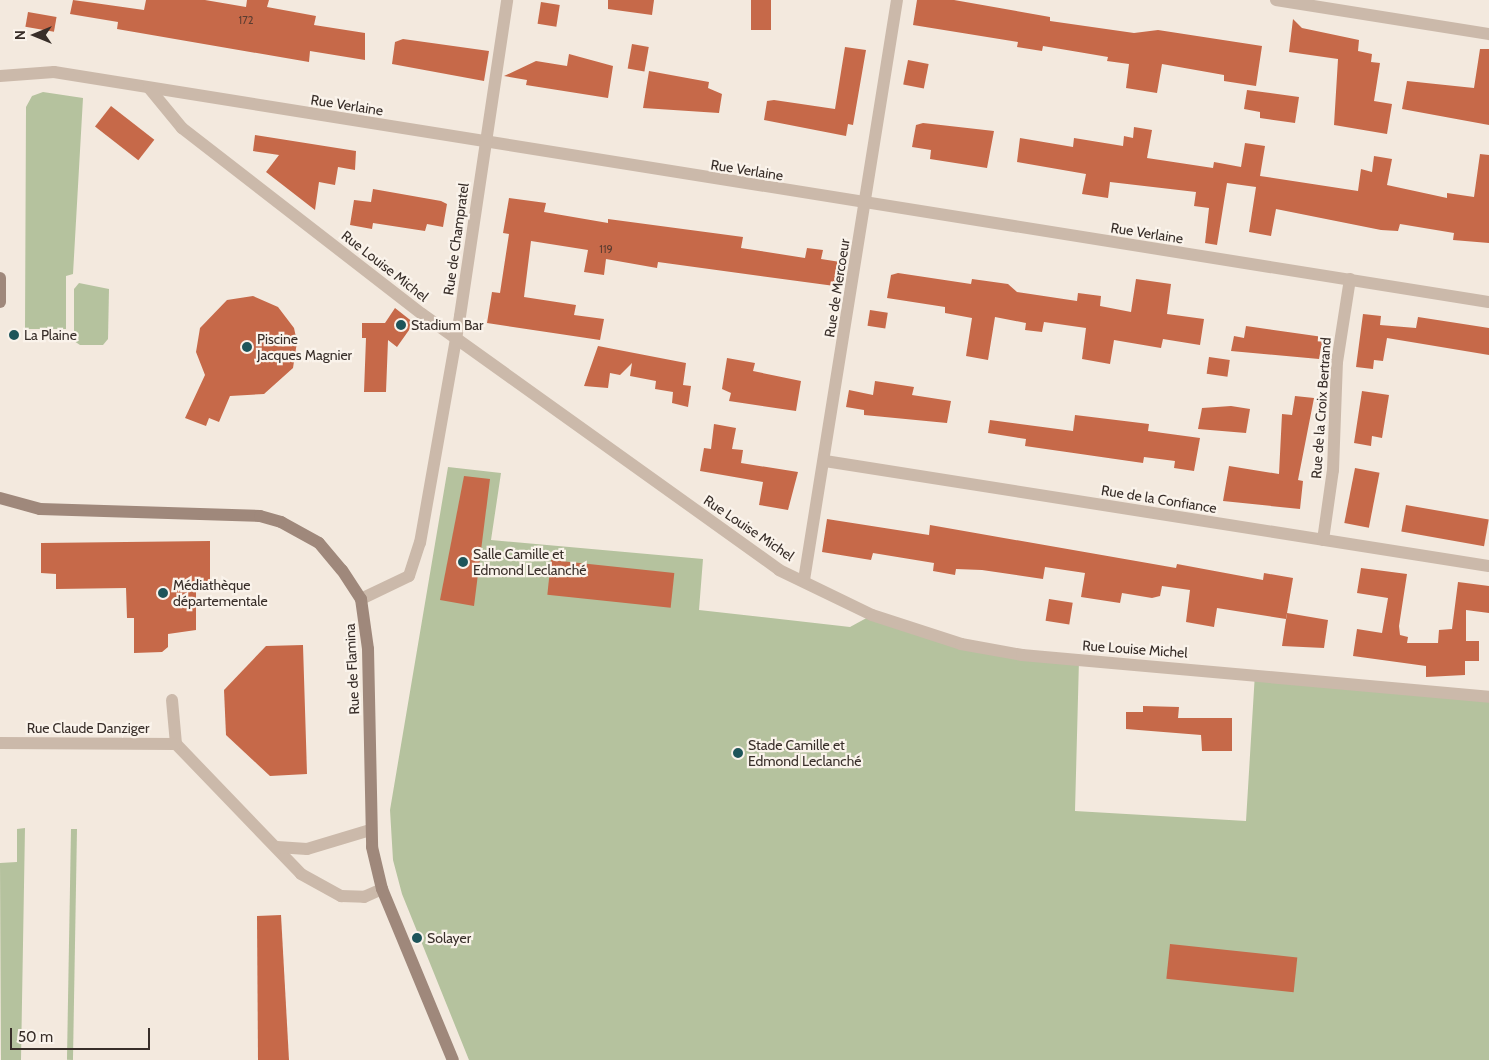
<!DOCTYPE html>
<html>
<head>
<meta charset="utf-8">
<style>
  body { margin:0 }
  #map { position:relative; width:1489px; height:1060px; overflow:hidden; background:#f3e9de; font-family:Cabin,sans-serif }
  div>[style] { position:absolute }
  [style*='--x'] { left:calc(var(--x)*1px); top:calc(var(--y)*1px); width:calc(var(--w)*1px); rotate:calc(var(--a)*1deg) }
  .green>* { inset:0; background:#b5c29e; transform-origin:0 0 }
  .building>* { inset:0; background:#c66949; transform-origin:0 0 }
  .street>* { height:12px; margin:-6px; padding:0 6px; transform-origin:6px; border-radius:6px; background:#cbb9aa }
  .secondary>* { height:12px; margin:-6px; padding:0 6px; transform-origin:6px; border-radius:6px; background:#9f887b }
  .dots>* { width:14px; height:14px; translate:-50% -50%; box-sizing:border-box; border:2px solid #faf3eb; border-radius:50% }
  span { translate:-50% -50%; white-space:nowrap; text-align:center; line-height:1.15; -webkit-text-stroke:4.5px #faf3eb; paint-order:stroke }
  .number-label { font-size:11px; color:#5c3d31 }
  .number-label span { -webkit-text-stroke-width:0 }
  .street-label { font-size:14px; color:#382e29 }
  .poi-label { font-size:14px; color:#382e29 }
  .left { translate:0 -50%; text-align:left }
  .north { position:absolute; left:10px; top:10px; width:50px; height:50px; -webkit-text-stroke:4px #faf3eb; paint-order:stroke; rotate:270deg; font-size:14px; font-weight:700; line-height:20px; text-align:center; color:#382e29 }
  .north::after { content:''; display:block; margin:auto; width:18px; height:22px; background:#382e29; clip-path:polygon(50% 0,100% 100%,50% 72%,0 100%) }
  .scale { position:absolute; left:10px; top:1028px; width:140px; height:22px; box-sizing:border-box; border:2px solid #382e29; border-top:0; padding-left:6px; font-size:15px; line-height:18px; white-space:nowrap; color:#382e29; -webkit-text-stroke:4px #faf3eb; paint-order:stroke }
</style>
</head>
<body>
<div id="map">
  <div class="green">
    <div style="clip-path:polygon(43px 92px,83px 98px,73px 274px,66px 276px,66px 329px,25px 329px,26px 107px,32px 96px)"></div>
    <div style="clip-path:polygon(79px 283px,109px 289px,108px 339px,103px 345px,80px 345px,74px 341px,74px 289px)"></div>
    <div style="clip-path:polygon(448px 467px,501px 473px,491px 540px,703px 559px,699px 610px,850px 627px,872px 615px,961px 644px,1079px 660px,1075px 811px,1246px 821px,1255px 673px,1489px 697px,1489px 1060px,469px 1060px,402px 894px,393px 860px,390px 810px)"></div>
    <div style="clip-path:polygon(25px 828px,21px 1060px,1px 1060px,0 863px,17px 862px,17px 829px)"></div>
    <div style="left:77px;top:829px;width:231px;height:6px;rotate:91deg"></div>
  </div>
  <div class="building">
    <div style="clip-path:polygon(73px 0,144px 10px,146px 0,205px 0,246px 7px,247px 0,269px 0,267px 7px,316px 16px,314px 25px,365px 33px,365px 60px,310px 51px,309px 62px,117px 29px,118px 22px,70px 14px)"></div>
    <div style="clip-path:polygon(608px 0,654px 0,652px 15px,608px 9px)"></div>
    <div style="left:751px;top:0;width:20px;height:30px"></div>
    <div style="clip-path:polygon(917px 0,954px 0,1050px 17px,1050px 21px,1134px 33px,1158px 30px,1262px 46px,1256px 86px,1224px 81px,1224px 75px,1162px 64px,1157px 93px,1126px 88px,1129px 64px,1107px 61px,1108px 57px,1043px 46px,1042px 51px,1017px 47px,1018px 42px,913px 25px)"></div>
    <div style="left:541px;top:2px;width:19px;height:22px;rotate:9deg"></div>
    <div style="left:28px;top:12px;width:29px;height:15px;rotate:10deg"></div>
    <div style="clip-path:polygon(1293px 19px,1302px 28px,1359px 40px,1358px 51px,1372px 54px,1371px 62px,1380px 63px,1374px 101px,1392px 104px,1387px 134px,1334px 125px,1338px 59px,1289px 52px)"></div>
    <div style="clip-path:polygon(403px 39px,489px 51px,484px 81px,392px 64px,395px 42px)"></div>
    <div style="left:632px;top:44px;width:17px;height:25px;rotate:10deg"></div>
    <div style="clip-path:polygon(845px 47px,866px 50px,853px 125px,848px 124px,846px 136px,764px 120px,767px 101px,774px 100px,835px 109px)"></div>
    <div style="clip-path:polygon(1480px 49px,1489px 49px,1489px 125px,1402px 109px,1407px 81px,1474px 88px)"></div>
    <div style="clip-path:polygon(569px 54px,613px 66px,608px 98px,526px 85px,527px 80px,504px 76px,536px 61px,567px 66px)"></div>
    <div style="left:908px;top:60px;width:21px;height:25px;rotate:11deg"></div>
    <div style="clip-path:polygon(649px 71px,709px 82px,708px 88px,722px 94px,719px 113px,643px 108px)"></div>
    <div style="clip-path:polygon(1247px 90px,1299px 97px,1295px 123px,1260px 118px,1260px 112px,1244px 109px)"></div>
    <div style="left:111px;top:106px;width:55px;height:26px;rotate:38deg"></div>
    <div style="clip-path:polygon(923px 123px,994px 131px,987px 168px,930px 159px,931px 150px,912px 147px,916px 125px)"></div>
    <div style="clip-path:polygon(1134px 127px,1152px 130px,1147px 158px,1213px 168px,1214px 162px,1241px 167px,1245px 143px,1265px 146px,1260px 176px,1358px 191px,1361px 169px,1372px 172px,1374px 156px,1392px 159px,1387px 185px,1447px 198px,1447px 193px,1474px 197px,1480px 154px,1489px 155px,1489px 243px,1453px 240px,1454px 233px,1400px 224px,1398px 231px,1381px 230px,1276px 209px,1271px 236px,1249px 232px,1256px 187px,1227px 183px,1217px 245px,1205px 243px,1209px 208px,1194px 206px,1196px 192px,1110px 182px,1108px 198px,1082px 194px,1086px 174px,1017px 162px,1020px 138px,1073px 147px,1074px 138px,1123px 146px,1124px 136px,1133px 138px)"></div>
    <div style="clip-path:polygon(255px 135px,356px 151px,355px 170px,338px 167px,335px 185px,319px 182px,315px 210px,266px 172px,279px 155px,253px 151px)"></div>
    <div style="clip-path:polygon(373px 189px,441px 201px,447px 204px,443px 227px,427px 224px,425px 231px,373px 223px,372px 229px,350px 225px,354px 200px,371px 202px)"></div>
    <div style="clip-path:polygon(509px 198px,546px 203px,544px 212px,608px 223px,608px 219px,743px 237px,741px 248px,805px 258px,807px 248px,823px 250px,821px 259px,847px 263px,842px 287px,658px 262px,657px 268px,606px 259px,604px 275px,584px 272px,588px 250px,531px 241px,524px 297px,576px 305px,574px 315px,604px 319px,600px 340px,487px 323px,492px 292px,500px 293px,509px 234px,503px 233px)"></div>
    <div style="clip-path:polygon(898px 273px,971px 284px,972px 279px,1008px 284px,1017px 292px,1077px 301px,1078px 293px,1101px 296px,1100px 306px,1131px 312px,1136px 279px,1171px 284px,1167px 314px,1204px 319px,1200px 345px,1163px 339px,1161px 348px,1114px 340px,1110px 364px,1082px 359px,1086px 328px,1044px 322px,1042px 332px,1025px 330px,1026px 323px,995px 317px,988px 360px,966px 356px,972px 318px,945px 313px,945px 307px,887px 298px,891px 275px)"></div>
    <div style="clip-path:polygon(253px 296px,278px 307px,294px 328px,297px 342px,293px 368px,264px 394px,230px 396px,219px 422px,209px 418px,206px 426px,185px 418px,205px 375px,196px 352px,200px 328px,227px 300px)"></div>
    <div style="clip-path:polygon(395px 308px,414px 323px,397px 347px,388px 340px,386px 392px,364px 392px,366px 338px,362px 338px,362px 323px,385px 323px)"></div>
    <div style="left:870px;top:310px;width:18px;height:16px;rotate:9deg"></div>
    <div style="clip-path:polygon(1363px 314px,1381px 316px,1380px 325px,1416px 328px,1418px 317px,1489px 328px,1489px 355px,1387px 338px,1383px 361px,1374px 360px,1373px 369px,1356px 367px)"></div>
    <div style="clip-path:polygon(1246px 326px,1323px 337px,1319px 359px,1231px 351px,1234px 336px,1244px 338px)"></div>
    <div style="clip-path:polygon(598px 346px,686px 363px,683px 385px,691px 386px,688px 407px,672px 403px,673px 392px,655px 389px,656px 381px,630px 376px,632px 363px,620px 375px,610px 373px,608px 388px,584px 386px)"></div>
    <div style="left:1209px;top:357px;width:21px;height:17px;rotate:8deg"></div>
    <div style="clip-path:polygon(727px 358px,755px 363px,753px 371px,801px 381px,796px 411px,729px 401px,731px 393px,722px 389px)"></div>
    <div style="clip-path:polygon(875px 381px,914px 387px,912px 395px,951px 401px,947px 423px,864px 415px,864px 410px,846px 407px,849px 390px,873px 395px)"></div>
    <div style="clip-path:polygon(1362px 391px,1389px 395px,1382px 438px,1372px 436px,1371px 446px,1354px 443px)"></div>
    <div style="clip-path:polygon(1295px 396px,1314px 398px,1298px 480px,1303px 481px,1300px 509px,1223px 501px,1229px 466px,1279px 474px,1282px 414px,1292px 415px)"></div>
    <div style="clip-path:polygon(1231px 406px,1250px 409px,1246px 433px,1198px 429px,1202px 408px)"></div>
    <div style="clip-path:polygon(1075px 415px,1149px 424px,1148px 431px,1200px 438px,1194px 471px,1174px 468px,1175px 461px,1144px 457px,1143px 463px,1025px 446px,1026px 439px,988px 433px,990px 420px,1073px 431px)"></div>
    <div style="clip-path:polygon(714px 424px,736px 428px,732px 449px,743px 450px,741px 463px,798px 472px,788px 510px,759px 505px,763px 482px,700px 471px,704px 448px,711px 449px)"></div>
    <div style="left:1355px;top:468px;width:25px;height:56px;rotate:11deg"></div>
    <div style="clip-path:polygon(464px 476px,490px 479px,474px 606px,440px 600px)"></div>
    <div style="left:1406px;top:505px;width:84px;height:27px;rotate:10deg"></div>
    <div style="clip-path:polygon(827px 519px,929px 535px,930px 525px,1176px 568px,1177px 564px,1263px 580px,1264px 573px,1293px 578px,1286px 619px,1217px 608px,1214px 627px,1186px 622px,1190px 590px,1162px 586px,1160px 596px,1152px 598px,1122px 593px,1120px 603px,1081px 597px,1085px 573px,1045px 567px,1043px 579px,982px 570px,956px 569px,955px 575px,933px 571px,934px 563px,873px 553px,871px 560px,822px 552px)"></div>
    <div style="clip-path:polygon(210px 541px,210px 587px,196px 587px,196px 630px,168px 634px,168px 647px,162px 652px,134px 653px,134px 618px,127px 618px,126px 588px,56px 589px,56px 574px,41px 573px,41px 543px)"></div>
    <div style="left:551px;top:560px;width:124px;height:35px;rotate:6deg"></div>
    <div style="clip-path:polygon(1361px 568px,1407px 574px,1399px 626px,1400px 635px,1408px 637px,1407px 643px,1438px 643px,1439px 630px,1452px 629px,1458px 582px,1489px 586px,1489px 613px,1466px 610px,1466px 641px,1479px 641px,1479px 661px,1465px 661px,1465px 675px,1426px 677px,1426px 666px,1353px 656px,1357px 629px,1382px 633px,1388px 598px,1357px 593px)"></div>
    <div style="left:1049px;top:599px;width:24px;height:22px;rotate:9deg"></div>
    <div style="clip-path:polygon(1287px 613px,1328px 620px,1324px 648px,1282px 646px)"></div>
    <div style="clip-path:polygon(303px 645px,307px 774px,270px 776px,226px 735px,224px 690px,266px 646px)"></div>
    <div style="clip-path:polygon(1143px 706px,1179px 707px,1178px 718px,1232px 718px,1232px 751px,1202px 751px,1201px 735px,1126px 729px,1126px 712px,1143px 712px)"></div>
    <div style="clip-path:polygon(281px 915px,289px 1060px,258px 1060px,257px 916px)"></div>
    <div style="left:1170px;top:944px;width:128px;height:35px;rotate:6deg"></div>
  </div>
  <div class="street">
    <div style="--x:1276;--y:0;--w:216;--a:9.1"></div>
    <div style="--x:0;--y:76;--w:54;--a:-4.2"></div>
    <div style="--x:54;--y:72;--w:1453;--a:9.11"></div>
    <div style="--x:149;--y:88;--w:52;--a:50.5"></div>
    <div style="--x:182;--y:128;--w:304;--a:37.8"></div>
    <div style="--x:422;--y:314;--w:439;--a:35.6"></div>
    <div style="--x:779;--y:570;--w:103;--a:25.8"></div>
    <div style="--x:872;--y:615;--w:94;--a:18"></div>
    <div style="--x:961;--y:644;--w:62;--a:10.2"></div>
    <div style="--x:1022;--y:655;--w:469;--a:5.1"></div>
    <div style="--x:825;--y:461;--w:672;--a:8.99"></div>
    <div style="--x:1323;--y:540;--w:71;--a:-81.9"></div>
    <div style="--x:1333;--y:470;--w:108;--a:-87.9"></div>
    <div style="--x:1337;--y:362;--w:84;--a:-81.1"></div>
    <div style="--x:804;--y:580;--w:587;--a:-80.89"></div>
    <div style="--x:361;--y:599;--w:53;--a:-25.6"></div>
    <div style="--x:409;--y:576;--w:35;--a:-72"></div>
    <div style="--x:420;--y:543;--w:230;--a:-80"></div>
    <div style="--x:460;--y:316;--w:319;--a:-81.5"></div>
    <div style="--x:172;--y:700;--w:44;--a:84.8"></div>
    <div style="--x:176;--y:744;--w:180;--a:46.1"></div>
    <div style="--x:301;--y:874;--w:46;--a:28.8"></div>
    <div style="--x:341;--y:896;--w:23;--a:2"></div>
    <div style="--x:364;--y:897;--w:20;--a:-24"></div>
    <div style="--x:0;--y:743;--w:176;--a:0.3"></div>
    <div style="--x:277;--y:847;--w:30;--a:4"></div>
    <div style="--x:307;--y:849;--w:66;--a:-16.8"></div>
  </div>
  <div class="secondary">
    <div style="--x:0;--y:278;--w:24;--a:90"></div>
    <div style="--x:0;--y:498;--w:41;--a:15.4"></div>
    <div style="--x:40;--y:509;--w:220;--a:1.8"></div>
    <div style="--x:260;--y:516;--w:22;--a:16"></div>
    <div style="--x:281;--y:522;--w:43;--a:28.9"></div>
    <div style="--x:319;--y:543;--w:35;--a:50"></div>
    <div style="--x:342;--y:570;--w:35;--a:57"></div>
    <div style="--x:361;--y:599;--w:50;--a:82"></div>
    <div style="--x:368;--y:649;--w:198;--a:88.8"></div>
    <div style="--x:372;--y:847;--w:43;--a:76.6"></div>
    <div style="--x:382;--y:889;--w:185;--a:67.5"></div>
  </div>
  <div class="dots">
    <div style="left:401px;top:325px;background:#1e555a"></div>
    <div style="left:14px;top:335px;background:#1e555a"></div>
    <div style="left:247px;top:347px;background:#1e555a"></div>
    <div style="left:463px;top:562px;background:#1e555a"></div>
    <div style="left:163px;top:593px;background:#1e555a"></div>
    <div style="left:738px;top:753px;background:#1e555a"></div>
    <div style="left:417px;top:938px;background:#1e555a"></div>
  </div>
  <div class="number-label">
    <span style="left:246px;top:20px">172</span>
    <span style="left:606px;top:249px">119</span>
  </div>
  <div class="street-label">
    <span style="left:347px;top:105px;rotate:9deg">Rue Verlaine</span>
    <span style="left:747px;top:170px;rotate:9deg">Rue Verlaine</span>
    <span style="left:1147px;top:233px;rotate:9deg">Rue Verlaine</span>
    <span style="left:456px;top:239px;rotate:-82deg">Rue de Champratel</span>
    <span style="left:385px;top:266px;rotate:38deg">Rue Louise Michel</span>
    <span style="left:837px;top:288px;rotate:-81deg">Rue de Mercoeur</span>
    <span style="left:1321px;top:408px;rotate:-86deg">Rue de la Croix Bertrand</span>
    <span style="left:1159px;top:499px;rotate:9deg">Rue de la Confiance</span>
    <span style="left:749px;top:528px;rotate:34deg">Rue Louise Michel</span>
    <span style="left:1135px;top:649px;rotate:4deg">Rue Louise Michel</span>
    <span style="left:352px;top:669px;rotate:-93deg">Rue de Flamina</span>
    <span style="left:88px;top:728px">Rue Claude Danziger</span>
  </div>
  <div class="poi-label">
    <span class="left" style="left:411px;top:325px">Stadium Bar</span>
    <span class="left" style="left:24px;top:335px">La Plaine</span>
    <span class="left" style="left:257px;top:347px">Piscine<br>Jacques Magnier</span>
    <span class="left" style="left:473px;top:562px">Salle Camille et<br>Edmond Leclanché</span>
    <span class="left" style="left:173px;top:593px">Médiathèque<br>départementale</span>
    <span class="left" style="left:748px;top:753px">Stade Camille et<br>Edmond Leclanché</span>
    <span class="left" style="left:427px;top:938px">Solayer</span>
  </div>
  <div class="north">N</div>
  <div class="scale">50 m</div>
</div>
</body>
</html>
